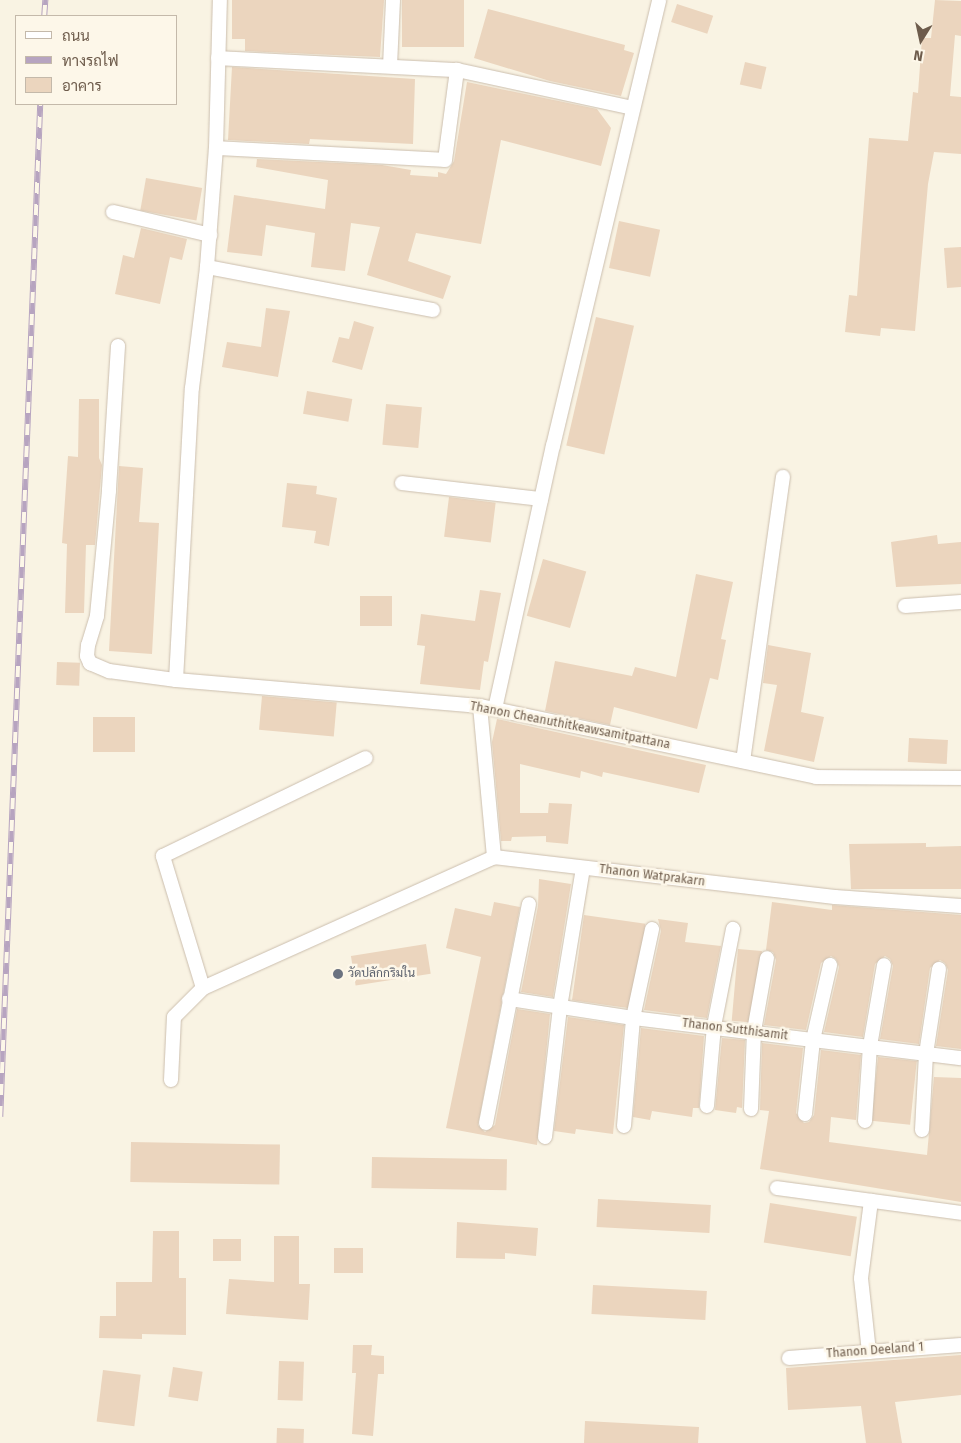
<!DOCTYPE html>
<html>
<head>
<meta charset="utf-8">
<style>
  body { margin:0 }
  #map { position:relative; width:961px; height:1443px; overflow:hidden; background:#f9f3e3; font-family:"Fira Sans",Sarabun,sans-serif }
  div>[style] { position:absolute }
  [style*='--x'] { left:calc(var(--x)*1px); top:calc(var(--y)*1px); width:calc(var(--w)*1px); rotate:calc(var(--a)*1deg) }
  .building>* { inset:0; background:#ebd5be; transform-origin:0 0 }
  .roads { filter:drop-shadow(0 0 1px #cbbeae) drop-shadow(0 0 1px #cbbeae) }
  .street>* { height:14px; margin:-7px; padding:0 7px; transform-origin:7px; border-radius:7px; background:#fff }
  .rail>* { height:5.5px; margin-top:-2.75px; transform-origin:0; background:repeating-linear-gradient(90deg,#fdf7e9 0 11px,#b7a4c0 0 22px); box-sizing:border-box; border-block:1px solid #b7a4c0 }
  .dots>* { width:14px; height:14px; translate:-50% -50%; box-sizing:border-box; border:2px solid #fdf7e9; border-radius:50% }
  span { translate:-50% -50%; white-space:nowrap; text-align:center; line-height:1.15; -webkit-text-stroke:5px #fdf7e9; paint-order:stroke }
  .street-label { font-size:12px; color:#6e5c4c }
  .worship-label { font-size:12px; color:#5b616d }
  .left { translate:0 -50%; text-align:left }
  .legend { position:absolute; left:15px; top:15px; width:162px; height:90px; box-sizing:border-box; background:#fdf7e9; border:1px solid #c4b9aa; margin:0; padding:6px 9px; list-style:none; font-size:15px; color:#6e5c4c }
  .legend li { display:flex; align-items:center; gap:10px; height:25px }
  .legend b { width:25px; border:1px solid #c4b9aa }
  .north { position:absolute; left:896px; top:15px; width:50px; height:50px; -webkit-text-stroke:4px #fdf7e9; paint-order:stroke; rotate:190deg; font-size:14px; font-weight:700; line-height:20px; text-align:center; color:#6e5c4c }
  .north::after { content:''; display:block; margin:auto; width:18px; height:22px; background:#6e5c4c; clip-path:polygon(50% 0,100% 100%,50% 72%,0 100%) }
</style>
</head>
<body>
<div id="map">
  <div class="building">
    <div style="clip-path:polygon(232px 0,384px 0,380px 57px,245px 51px,245px 39px,232px 39px)"></div>
    <div style="left:402px;top:0;width:62px;height:47px"></div>
    <div style="clip-path:polygon(935px 0,961px 1px,961px 36px,955px 35px,950px 96px,961px 97px,961px 154px,934px 152px,928px 184px,915px 331px,881px 328px,880px 336px,845px 332px,849px 295px,857px 296px,869px 138px,908px 141px,913px 92px,918px 93px,922px 38px,931px 38px)"></div>
    <div style="left:677px;top:4px;width:38px;height:19px;rotate:18deg"></div>
    <div style="clip-path:polygon(488px 9px,625px 45px,624px 50px,634px 53px,621px 96px,550px 81px,474px 58px)"></div>
    <div style="left:745px;top:62px;width:22px;height:23px;rotate:13deg"></div>
    <div style="clip-path:polygon(232px 67px,415px 79px,413px 144px,310px 139px,309px 144px,228px 140px)"></div>
    <div style="clip-path:polygon(467px 82px,597px 109px,611px 128px,601px 166px,501px 140px,481px 244px,416px 233px,408px 261px,451px 276px,443px 299px,367px 275px,380px 227px,351px 223px,345px 271px,311px 267px,315px 233px,266px 225px,262px 256px,227px 252px,234px 195px,325px 209px,328px 180px,256px 167px,257px 159px,382px 165px,411px 170px,410px 175px,438px 177px,438px 172px,446px 174px,454px 161px)"></div>
    <div style="left:146px;top:178px;width:57px;height:33px;rotate:10deg"></div>
    <div style="left:619px;top:221px;width:42px;height:48px;rotate:12deg"></div>
    <div style="clip-path:polygon(141px 228px,187px 239px,182px 260px,170px 257px,160px 304px,115px 294px,123px 255px,134px 258px)"></div>
    <div style="clip-path:polygon(961px 247px,961px 287px,947px 288px,944px 248px)"></div>
    <div style="clip-path:polygon(266px 308px,290px 311px,278px 377px,222px 367px,227px 342px,261px 347px)"></div>
    <div style="left:596px;top:317px;width:39px;height:132px;rotate:13deg"></div>
    <div style="clip-path:polygon(354px 321px,374px 327px,362px 370px,332px 362px,339px 337px,349px 339px)"></div>
    <div style="left:307px;top:391px;width:46px;height:23px;rotate:10deg"></div>
    <div style="clip-path:polygon(79px 399px,99px 399px,99px 458px,102px 465px,95px 545px,86px 545px,84px 613px,65px 613px,67px 544px,62px 543px,68px 456px,78px 457px)"></div>
    <div style="left:386px;top:404px;width:36px;height:41px;rotate:5deg"></div>
    <div style="clip-path:polygon(119px 466px,143px 468px,139px 522px,159px 523px,152px 654px,109px 651px)"></div>
    <div style="clip-path:polygon(287px 483px,317px 486px,316px 494px,337px 498px,329px 546px,314px 543px,316px 531px,282px 527px)"></div>
    <div style="left:449px;top:497px;width:47px;height:40px;rotate:7deg"></div>
    <div style="clip-path:polygon(937px 535px,938px 544px,961px 542px,961px 584px,896px 587px,891px 542px)"></div>
    <div style="left:543px;top:559px;width:45px;height:59px;rotate:16deg"></div>
    <div style="clip-path:polygon(696px 574px,733px 582px,721px 639px,726px 640px,718px 680px,710px 678px,697px 729px,614px 707px,610px 725px,545px 711px,555px 661px,632px 676px,635px 667px,676px 677px)"></div>
    <div style="clip-path:polygon(480px 590px,501px 593px,488px 662px,484px 661px,480px 690px,420px 684px,425px 646px,417px 645px,421px 614px,475px 621px)"></div>
    <div style="left:360px;top:596px;width:32px;height:30px"></div>
    <div style="clip-path:polygon(768px 645px,811px 653px,801px 712px,824px 717px,814px 762px,764px 751px,777px 685px,763px 683px)"></div>
    <div style="left:57px;top:662px;width:23px;height:23px;rotate:2deg"></div>
    <div style="left:262px;top:696px;width:75px;height:34px;rotate:5deg"></div>
    <div style="left:93px;top:717px;width:42px;height:35px"></div>
    <div style="clip-path:polygon(497px 719px,706px 765px,699px 793px,603px 772px,602px 777px,581px 771px,580px 778px,520px 764px,520px 813px,548px 813px,549px 803px,572px 804px,568px 844px,546px 842px,546px 836px,512px 837px,511px 841px,501px 841px,492px 742px)"></div>
    <div style="left:909px;top:738px;width:39px;height:24px;rotate:3deg"></div>
    <div style="clip-path:polygon(926px 843px,926px 847px,961px 846px,961px 889px,851px 889px,849px 844px)"></div>
    <div style="clip-path:polygon(539px 879px,571px 884px,553px 997px,521px 992px,538px 906px)"></div>
    <div style="clip-path:polygon(494px 902px,520px 907px,478px 1125px,485px 1132px,495px 1125px,517px 1009px,550px 1014px,537px 1145px,446px 1128px,481px 957px,446px 948px,455px 908px,491px 916px)"></div>
    <div style="clip-path:polygon(772px 902px,832px 910px,832px 905px,961px 915px,961px 1049px,936px 1046px,948px 970px,945px 963px,940px 960px,930px 968px,919px 1044px,880px 1039px,893px 966px,890px 959px,885px 956px,875px 964px,863px 1037px,824px 1032px,839px 967px,836px 959px,831px 956px,821px 963px,806px 1030px,764px 1025px,776px 960px,773px 952px,766px 950px)"></div>
    <div style="left:584px;top:915px;width:62px;height:86px;rotate:8deg"></div>
    <div style="clip-path:polygon(658px 919px,688px 923px,685px 942px,721px 946px,707px 1018px,644px 1010px,661px 931px)"></div>
    <div style="left:426px;top:944px;width:30px;height:76px;rotate:81deg"></div>
    <div style="left:738px;top:949px;width:24px;height:72px;rotate:5deg"></div>
    <div style="clip-path:polygon(568px 1017px,624px 1025px,613px 1134px,576px 1129px,575px 1134px,554px 1131px)"></div>
    <div style="clip-path:polygon(641px 1028px,704px 1036px,699px 1108px,693px 1108px,692px 1117px,652px 1111px,650px 1120px,633px 1117px)"></div>
    <div style="clip-path:polygon(722px 1038px,745px 1040px,742px 1108px,737px 1107px,736px 1113px,715px 1110px)"></div>
    <div style="clip-path:polygon(762px 1043px,803px 1048px,796px 1113px,804px 1123px,809px 1122px,814px 1115px,821px 1050px,861px 1055px,856px 1120px,831px 1117px,829px 1142px,927px 1155px,934px 1077px,961px 1078px,961px 1202px,760px 1169px,769px 1111px,760px 1110px)"></div>
    <div style="left:878px;top:1057px;width:39px;height:64px;rotate:6deg"></div>
    <div style="left:131px;top:1142px;width:149px;height:40px;rotate:1deg"></div>
    <div style="left:372px;top:1157px;width:135px;height:31px;rotate:1deg"></div>
    <div style="left:598px;top:1199px;width:113px;height:28px;rotate:3deg"></div>
    <div style="left:770px;top:1203px;width:88px;height:40px;rotate:9deg"></div>
    <div style="clip-path:polygon(457px 1222px,538px 1228px,536px 1256px,505px 1253px,505px 1259px,456px 1258px)"></div>
    <div style="clip-path:polygon(153px 1231px,179px 1231px,179px 1278px,186px 1278px,186px 1335px,142px 1334px,142px 1339px,99px 1338px,100px 1316px,116px 1316px,116px 1282px,152px 1282px)"></div>
    <div style="clip-path:polygon(274px 1236px,299px 1236px,299px 1284px,310px 1284px,308px 1320px,226px 1314px,229px 1279px,274px 1282px)"></div>
    <div style="left:213px;top:1239px;width:28px;height:22px"></div>
    <div style="left:334px;top:1248px;width:29px;height:25px"></div>
    <div style="left:593px;top:1285px;width:114px;height:29px;rotate:3deg"></div>
    <div style="clip-path:polygon(353px 1345px,372px 1345px,371px 1355px,384px 1356px,384px 1374px,378px 1374px,373px 1436px,352px 1434px,356px 1373px,352px 1373px)"></div>
    <div style="clip-path:polygon(961px 1355px,961px 1395px,895px 1402px,902px 1443px,866px 1443px,861px 1406px,788px 1410px,786px 1368px)"></div>
    <div style="left:279px;top:1361px;width:25px;height:39px;rotate:2deg"></div>
    <div style="left:173px;top:1367px;width:30px;height:30px;rotate:9deg"></div>
    <div style="left:103px;top:1370px;width:38px;height:52px;rotate:7deg"></div>
    <div style="clip-path:polygon(585px 1421px,699px 1427px,698px 1443px,584px 1443px)"></div>
    <div style="left:277px;top:1428px;width:27px;height:15px;rotate:2deg"></div>
  </div>
  <div class="roads">
    <div class="street">
      <div style="--x:218;--y:58;--w:239;--a:2.9"></div>
      <div style="--x:457;--y:70;--w:180;--a:12.2"></div>
      <div style="--x:390;--y:66;--w:66;--a:-87.4"></div>
      <div style="--x:216;--y:148;--w:229;--a:3"></div>
      <div style="--x:445;--y:160;--w:91;--a:-82.4"></div>
      <div style="--x:113;--y:212;--w:100;--a:13.3"></div>
      <div style="--x:207;--y:267;--w:230;--a:10.8"></div>
      <div style="--x:118;--y:346;--w:145;--a:93.6"></div>
      <div style="--x:109;--y:491;--w:126;--a:95.5"></div>
      <div style="--x:97;--y:616;--w:30;--a:107"></div>
      <div style="--x:88;--y:645;--w:11;--a:95"></div>
      <div style="--x:87;--y:656;--w:8;--a:67"></div>
      <div style="--x:90;--y:663;--w:21;--a:23"></div>
      <div style="--x:109;--y:671;--w:68;--a:7.7"></div>
      <div style="--x:176;--y:680;--w:305;--a:4.9"></div>
      <div style="--x:480;--y:706;--w:343;--a:11.9"></div>
      <div style="--x:816;--y:777;--w:145;--a:0.4"></div>
      <div style="--x:402;--y:483;--w:140;--a:6.6"></div>
      <div style="--x:905;--y:606;--w:56;--a:-4.1"></div>
      <div style="--x:176;--y:680;--w:292;--a:-86.9"></div>
      <div style="--x:192;--y:388;--w:122;--a:-82.9"></div>
      <div style="--x:207;--y:267;--w:119;--a:-85.7"></div>
      <div style="--x:216;--y:148;--w:148;--a:-88.5"></div>
      <div style="--x:480;--y:706;--w:152;--a:84.7"></div>
      <div style="--x:494;--y:857;--w:343;--a:6.7"></div>
      <div style="--x:835;--y:897;--w:126;--a:4.1"></div>
      <div style="--x:495;--y:709;--w:269;--a:-77.6"></div>
      <div style="--x:553;--y:446;--w:458;--a:-76.6"></div>
      <div style="--x:743;--y:761;--w:287;--a:-82"></div>
      <div style="--x:203;--y:988;--w:138;--a:-106.9"></div>
      <div style="--x:163;--y:856;--w:225;--a:-25.8"></div>
      <div style="--x:509;--y:999;--w:125;--a:8.7"></div>
      <div style="--x:633;--y:1018;--w:330;--a:7"></div>
      <div style="--x:171;--y:1080;--w:63;--a:-87.3"></div>
      <div style="--x:174;--y:1017;--w:41;--a:-45"></div>
      <div style="--x:203;--y:988;--w:319;--a:-24.2"></div>
      <div style="--x:707;--y:1106;--w:80;--a:-85"></div>
      <div style="--x:714;--y:1026;--w:99;--a:-78.9"></div>
      <div style="--x:751;--y:1109;--w:78;--a:-87.8"></div>
      <div style="--x:754;--y:1031;--w:74;--a:-79.9"></div>
      <div style="--x:805;--y:1114;--w:74;--a:-83.8"></div>
      <div style="--x:813;--y:1040;--w:77;--a:-77.2"></div>
      <div style="--x:865;--y:1121;--w:75;--a:-86.2"></div>
      <div style="--x:870;--y:1046;--w:82;--a:-80.2"></div>
      <div style="--x:486;--y:1123;--w:223;--a:-78.9"></div>
      <div style="--x:624;--y:1126;--w:108;--a:-85.2"></div>
      <div style="--x:633;--y:1018;--w:91;--a:-77.9"></div>
      <div style="--x:922;--y:1130;--w:76;--a:-87"></div>
      <div style="--x:926;--y:1054;--w:86;--a:-81.3"></div>
      <div style="--x:545;--y:1137;--w:131;--a:-83.4"></div>
      <div style="--x:560;--y:1007;--w:141;--a:-80.6"></div>
      <div style="--x:777;--y:1188;--w:186;--a:7.7"></div>
      <div style="--x:869;--y:1352;--w:74;--a:-96.2"></div>
      <div style="--x:861;--y:1278;--w:78;--a:-82.6"></div>
      <div style="--x:789;--y:1358;--w:172;--a:-4.3"></div>
    </div>
  </div>
  <div class="rail">
    <div style="--x:44;--y:16;--w:16;--a:-86"></div>
    <div style="--x:0;--y:1117;--w:1014;--a:-87.74"></div>
  </div>
  <div class="dots">
    <div style="left:338px;top:974px;background:#6b7280"></div>
  </div>
  <div class="street-label">
    <span style="left:570px;top:726px;rotate:11deg">Thanon Cheanuthitkeawsamitpattana</span>
    <span style="left:652px;top:876px;rotate:7deg">Thanon Watprakarn</span>
    <span style="left:735px;top:1030px;rotate:7deg">Thanon Sutthisamit</span>
    <span style="left:875px;top:1351px;rotate:-4deg">Thanon Deeland 1</span>
  </div>
  <div class="worship-label">
    <span class="left" style="left:348px;top:974px">วัดปลักกริมใน</span>
  </div>
  <ul class="legend">
  <li><b style="height:6px;background:#fff"></b>ถนน</li>
  <li><b style="height:6px;background:#b7a4c0"></b>ทางรถไฟ</li>
  <li><b style="height:14px;background:#ebd5be"></b>อาคาร</li>
  </ul>
  <div class="north">N</div>
</div>
</body>
</html>
